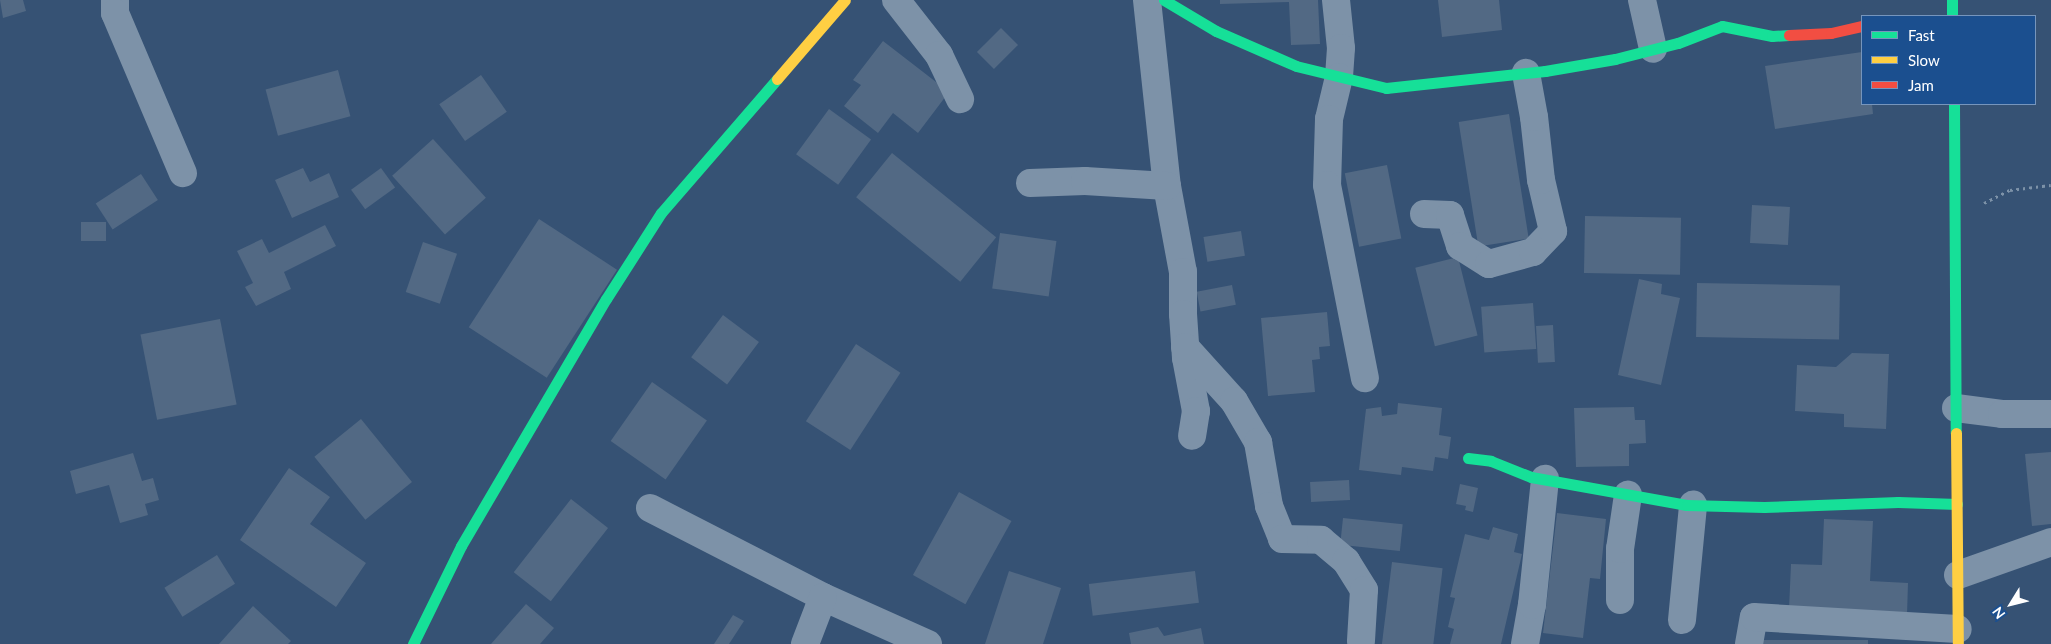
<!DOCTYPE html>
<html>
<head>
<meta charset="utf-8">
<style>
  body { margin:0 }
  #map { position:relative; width:2051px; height:644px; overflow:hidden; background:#365274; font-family:Lato,sans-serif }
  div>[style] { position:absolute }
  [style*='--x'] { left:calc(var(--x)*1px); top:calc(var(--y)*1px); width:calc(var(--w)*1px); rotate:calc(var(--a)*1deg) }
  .building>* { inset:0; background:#526984; transform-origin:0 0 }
  .path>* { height:3px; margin-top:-1.5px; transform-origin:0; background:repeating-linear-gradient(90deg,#7d92a8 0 2.5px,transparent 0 6.5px) }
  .street>* { height:28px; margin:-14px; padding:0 14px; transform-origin:14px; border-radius:14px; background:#7d92a8 }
  .fast>* { height:11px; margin:-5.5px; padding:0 5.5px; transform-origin:5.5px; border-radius:5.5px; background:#16e098 }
  .slow>* { height:11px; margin:-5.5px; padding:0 5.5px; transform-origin:5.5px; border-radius:5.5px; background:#ffcf43 }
  .jam>* { height:11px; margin:-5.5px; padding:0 5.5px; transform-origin:5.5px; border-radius:5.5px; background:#f24e42 }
  span { translate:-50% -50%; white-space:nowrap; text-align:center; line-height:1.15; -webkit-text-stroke:4px #1b4f8f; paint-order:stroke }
  .legend { position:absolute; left:1861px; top:15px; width:175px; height:90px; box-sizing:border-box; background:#1b4f8f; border:1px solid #7695bc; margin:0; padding:6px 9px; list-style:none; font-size:15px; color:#fff }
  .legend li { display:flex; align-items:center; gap:10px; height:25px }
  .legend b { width:25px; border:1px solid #7695bc }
  .north { position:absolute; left:1986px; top:579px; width:50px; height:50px; -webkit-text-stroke:4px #1b4f8f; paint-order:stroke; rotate:234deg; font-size:14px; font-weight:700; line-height:20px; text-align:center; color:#fff }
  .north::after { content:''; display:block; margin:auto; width:18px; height:22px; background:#fff; clip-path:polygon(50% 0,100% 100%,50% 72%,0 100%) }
</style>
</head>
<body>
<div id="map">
  <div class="building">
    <div style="clip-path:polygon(0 0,23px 0,26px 11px,3px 18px)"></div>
    <div style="clip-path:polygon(1220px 0,1318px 0,1320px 44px,1291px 45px,1289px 2px,1220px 4px)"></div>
    <div style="clip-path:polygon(1438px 0,1499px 0,1502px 30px,1442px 37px)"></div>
    <div style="left:1001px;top:28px;width:24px;height:34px;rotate:45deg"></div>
    <div style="clip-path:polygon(883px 41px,949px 92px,918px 133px,893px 113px,878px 133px,844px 106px,861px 85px,853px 80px)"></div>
    <div style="clip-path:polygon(1862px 52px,1862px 104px,1872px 104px,1873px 114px,1775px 129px,1765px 66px)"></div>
    <div style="left:338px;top:70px;width:48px;height:75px;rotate:75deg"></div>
    <div style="left:481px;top:75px;width:45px;height:51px;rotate:55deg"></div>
    <div style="left:829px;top:109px;width:52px;height:56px;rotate:36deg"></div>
    <div style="left:1509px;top:114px;width:126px;height:51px;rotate:81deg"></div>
    <div style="left:433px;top:139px;width:79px;height:55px;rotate:48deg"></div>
    <div style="left:892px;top:153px;width:134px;height:57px;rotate:39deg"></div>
    <div style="left:1387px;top:165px;width:75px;height:43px;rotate:79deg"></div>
    <div style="clip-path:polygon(303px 168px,310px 182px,329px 173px,339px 197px,292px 218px,275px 180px)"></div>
    <div style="left:381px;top:168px;width:24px;height:37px;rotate:54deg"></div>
    <div style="left:141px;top:174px;width:31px;height:54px;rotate:57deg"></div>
    <div style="left:1752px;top:205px;width:38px;height:38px;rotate:3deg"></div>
    <div style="left:1585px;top:216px;width:96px;height:57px;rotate:1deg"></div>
    <div style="left:539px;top:219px;width:93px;height:129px;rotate:33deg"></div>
    <div style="left:81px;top:222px;width:25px;height:19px"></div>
    <div style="clip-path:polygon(325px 225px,336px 246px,284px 272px,291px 289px,256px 306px,245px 287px,253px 283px,237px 251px,262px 239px,269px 253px)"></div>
    <div style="left:1241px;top:231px;width:25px;height:38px;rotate:81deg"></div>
    <div style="left:1000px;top:233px;width:57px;height:56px;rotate:8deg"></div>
    <div style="left:423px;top:242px;width:36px;height:53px;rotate:19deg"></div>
    <div style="left:1458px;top:257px;width:81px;height:44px;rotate:76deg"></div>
    <div style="clip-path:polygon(1639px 279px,1662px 284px,1661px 294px,1680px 298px,1661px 385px,1618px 375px)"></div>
    <div style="left:1697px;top:283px;width:143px;height:54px;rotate:1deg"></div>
    <div style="left:1232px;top:285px;width:20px;height:36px;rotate:79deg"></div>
    <div style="left:1533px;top:303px;width:46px;height:52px;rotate:86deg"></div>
    <div style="clip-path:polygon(1327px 312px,1330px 346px,1319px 347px,1320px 359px,1312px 360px,1315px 392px,1268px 396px,1261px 318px)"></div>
    <div style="left:723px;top:315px;width:45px;height:53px;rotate:37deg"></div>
    <div style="left:220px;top:319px;width:87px;height:81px;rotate:79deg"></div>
    <div style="left:1553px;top:325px;width:37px;height:17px;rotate:87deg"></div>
    <div style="left:856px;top:344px;width:53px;height:92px;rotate:33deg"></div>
    <div style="clip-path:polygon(1852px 353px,1889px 354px,1886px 429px,1844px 427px,1844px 414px,1795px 411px,1797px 365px,1836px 367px)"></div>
    <div style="left:652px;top:382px;width:67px;height:72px;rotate:35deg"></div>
    <div style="clip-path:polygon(1398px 403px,1442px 408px,1439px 435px,1451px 437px,1448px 459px,1435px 457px,1433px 471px,1402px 467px,1401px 475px,1359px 470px,1366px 409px,1381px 407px,1382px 416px,1397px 414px)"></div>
    <div style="clip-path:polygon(1634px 407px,1635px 420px,1645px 420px,1646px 443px,1629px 444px,1629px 466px,1576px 467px,1574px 408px)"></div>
    <div style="left:361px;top:419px;width:81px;height:60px;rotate:51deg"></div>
    <div style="clip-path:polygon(2051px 452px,2051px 524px,2032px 526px,2025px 454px)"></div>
    <div style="clip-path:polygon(133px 453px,142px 481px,153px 478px,159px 500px,145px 504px,148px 515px,120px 523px,109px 485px,76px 494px,70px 471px)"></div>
    <div style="clip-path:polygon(289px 468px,330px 497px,310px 524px,366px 563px,336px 607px,240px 540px)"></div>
    <div style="left:1349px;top:480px;width:20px;height:39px;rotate:87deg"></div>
    <div style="clip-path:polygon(1460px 484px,1478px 488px,1473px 512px,1465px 510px,1466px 506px,1456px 504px)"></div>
    <div style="left:959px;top:492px;width:60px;height:95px;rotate:29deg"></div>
    <div style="left:571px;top:499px;width:47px;height:93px;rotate:38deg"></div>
    <div style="clip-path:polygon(1557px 513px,1606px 519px,1600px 579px,1590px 578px,1583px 638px,1543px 633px)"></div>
    <div style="left:1343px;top:518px;width:60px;height:27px;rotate:6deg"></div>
    <div style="clip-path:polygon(1824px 519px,1873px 521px,1870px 581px,1908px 583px,1907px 615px,1789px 609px,1791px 564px,1822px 565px)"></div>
    <div style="clip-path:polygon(1493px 527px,1518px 534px,1514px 552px,1522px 554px,1501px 644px,1450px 644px,1454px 629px,1448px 627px,1455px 598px,1450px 597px,1465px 534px,1489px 540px)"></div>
    <div style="left:217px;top:555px;width:34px;height:62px;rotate:58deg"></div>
    <div style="left:1392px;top:562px;width:51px;height:83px;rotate:7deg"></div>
    <div style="clip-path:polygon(1009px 571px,1061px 588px,1043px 644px,985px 644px)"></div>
    <div style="left:1195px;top:571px;width:32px;height:107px;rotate:83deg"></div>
    <div style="clip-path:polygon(526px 604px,554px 628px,540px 644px,491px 644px)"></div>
    <div style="clip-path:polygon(253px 606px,291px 641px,288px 644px,219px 644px)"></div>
    <div style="clip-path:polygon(733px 615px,744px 621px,729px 644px,714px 644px)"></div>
    <div style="clip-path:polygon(1158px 627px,1164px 636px,1201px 628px,1204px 644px,1131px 644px,1129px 633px)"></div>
    <div style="left:1759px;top:640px;width:109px;height:4px"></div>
  </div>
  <div class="path">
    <div style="--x:1984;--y:203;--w:29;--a:-27"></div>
    <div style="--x:2010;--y:190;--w:41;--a:-7"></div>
  </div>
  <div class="street">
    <div style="--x:115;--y:0;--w:13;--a:90"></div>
    <div style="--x:115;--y:13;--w:174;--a:67"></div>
    <div style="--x:896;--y:0;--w:70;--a:52"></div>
    <div style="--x:939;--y:55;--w:49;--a:64.5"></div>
    <div style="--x:1147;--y:0;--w:187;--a:83.9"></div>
    <div style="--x:1167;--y:186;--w:87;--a:79.5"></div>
    <div style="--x:1183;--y:272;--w:42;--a:90"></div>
    <div style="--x:1183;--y:314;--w:44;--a:86.1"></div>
    <div style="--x:1186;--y:358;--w:54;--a:79.3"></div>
    <div style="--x:1196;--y:411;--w:25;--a:99"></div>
    <div style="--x:1336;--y:0;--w:48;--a:84.1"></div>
    <div style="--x:1341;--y:48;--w:29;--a:94"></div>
    <div style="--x:1339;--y:77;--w:43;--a:103.4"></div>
    <div style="--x:1329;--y:119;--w:66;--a:91.7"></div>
    <div style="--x:1327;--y:185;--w:197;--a:78.9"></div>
    <div style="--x:1642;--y:0;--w:50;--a:77.3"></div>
    <div style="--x:1030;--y:183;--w:55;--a:-2.1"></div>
    <div style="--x:1085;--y:181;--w:82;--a:3.5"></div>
    <div style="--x:1424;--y:214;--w:26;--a:2"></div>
    <div style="--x:1450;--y:215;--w:33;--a:72"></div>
    <div style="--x:1460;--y:246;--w:34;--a:32"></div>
    <div style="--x:1489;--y:264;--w:46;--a:-15.3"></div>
    <div style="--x:1533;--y:252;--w:29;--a:-46"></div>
    <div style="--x:1553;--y:231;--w:52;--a:-103.2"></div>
    <div style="--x:1541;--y:180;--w:63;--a:-96.3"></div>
    <div style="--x:1534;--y:117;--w:45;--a:-100.3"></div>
    <div style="--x:1185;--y:347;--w:73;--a:47.8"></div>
    <div style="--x:1234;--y:401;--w:48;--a:59.7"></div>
    <div style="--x:1258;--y:442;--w:65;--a:80.2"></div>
    <div style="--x:1269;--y:506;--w:35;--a:68"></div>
    <div style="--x:1282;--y:539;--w:39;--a:1"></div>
    <div style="--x:1321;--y:540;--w:33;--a:40"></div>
    <div style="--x:1346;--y:561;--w:34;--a:58"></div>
    <div style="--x:1364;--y:590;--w:51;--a:93.4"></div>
    <div style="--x:1956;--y:408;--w:46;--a:7.4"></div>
    <div style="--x:2002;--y:414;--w:49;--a:0"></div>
    <div style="--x:650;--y:508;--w:195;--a:27.2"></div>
    <div style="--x:823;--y:597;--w:115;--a:24.1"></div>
    <div style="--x:1958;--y:575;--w:99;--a:-19.5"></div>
    <div style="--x:1620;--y:600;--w:51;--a:-90"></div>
    <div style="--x:1620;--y:549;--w:55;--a:-81.6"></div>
    <div style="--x:1682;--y:620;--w:116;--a:-84.5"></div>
    <div style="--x:805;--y:644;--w:50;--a:-69"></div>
    <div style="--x:1525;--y:644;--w:40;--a:-80"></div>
    <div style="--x:1532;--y:605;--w:127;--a:-84.1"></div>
    <div style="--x:1749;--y:644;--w:27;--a:-80"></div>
    <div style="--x:1754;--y:617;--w:204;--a:3.4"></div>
  </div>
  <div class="fast">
    <div style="--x:1164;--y:0;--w:61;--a:30.8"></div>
    <div style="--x:1216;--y:31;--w:87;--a:23.6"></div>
    <div style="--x:1296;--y:66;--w:93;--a:13.7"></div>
    <div style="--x:1386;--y:88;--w:160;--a:-6.1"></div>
    <div style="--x:1545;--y:71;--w:71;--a:-9.7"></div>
    <div style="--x:1615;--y:59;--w:65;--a:-14.3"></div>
    <div style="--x:1678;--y:43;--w:47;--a:-21.1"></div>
    <div style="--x:1722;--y:26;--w:51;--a:11.3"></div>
    <div style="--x:1772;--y:36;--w:17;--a:-3"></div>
    <div style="--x:1952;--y:0;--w:16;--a:90"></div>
    <div style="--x:1954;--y:104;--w:329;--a:89.7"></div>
    <div style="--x:1468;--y:458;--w:23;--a:7"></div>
    <div style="--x:1491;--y:461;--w:43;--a:21.8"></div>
    <div style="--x:1531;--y:477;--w:158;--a:10.2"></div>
    <div style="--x:1687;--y:505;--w:77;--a:1.5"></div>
    <div style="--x:1764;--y:507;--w:134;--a:-2.1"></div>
    <div style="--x:1898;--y:502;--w:59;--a:1.9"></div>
    <div style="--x:413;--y:644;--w:109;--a:-63.9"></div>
    <div style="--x:461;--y:546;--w:286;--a:-59.6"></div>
    <div style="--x:606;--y:299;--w:102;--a:-57.4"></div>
    <div style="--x:661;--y:213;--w:177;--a:-49.1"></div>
  </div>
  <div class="slow">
    <div style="--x:777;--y:79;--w:104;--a:-49.3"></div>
    <div style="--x:1956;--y:433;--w:211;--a:89.5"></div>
  </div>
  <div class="jam">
    <div style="--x:1789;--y:35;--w:42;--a:-2.7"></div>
    <div style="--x:1831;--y:33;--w:32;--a:-13"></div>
  </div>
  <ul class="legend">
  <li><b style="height:6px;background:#16e098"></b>Fast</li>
  <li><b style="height:6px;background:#ffcf43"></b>Slow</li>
  <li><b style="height:6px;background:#f24e42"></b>Jam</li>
  </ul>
  <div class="north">N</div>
</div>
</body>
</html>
